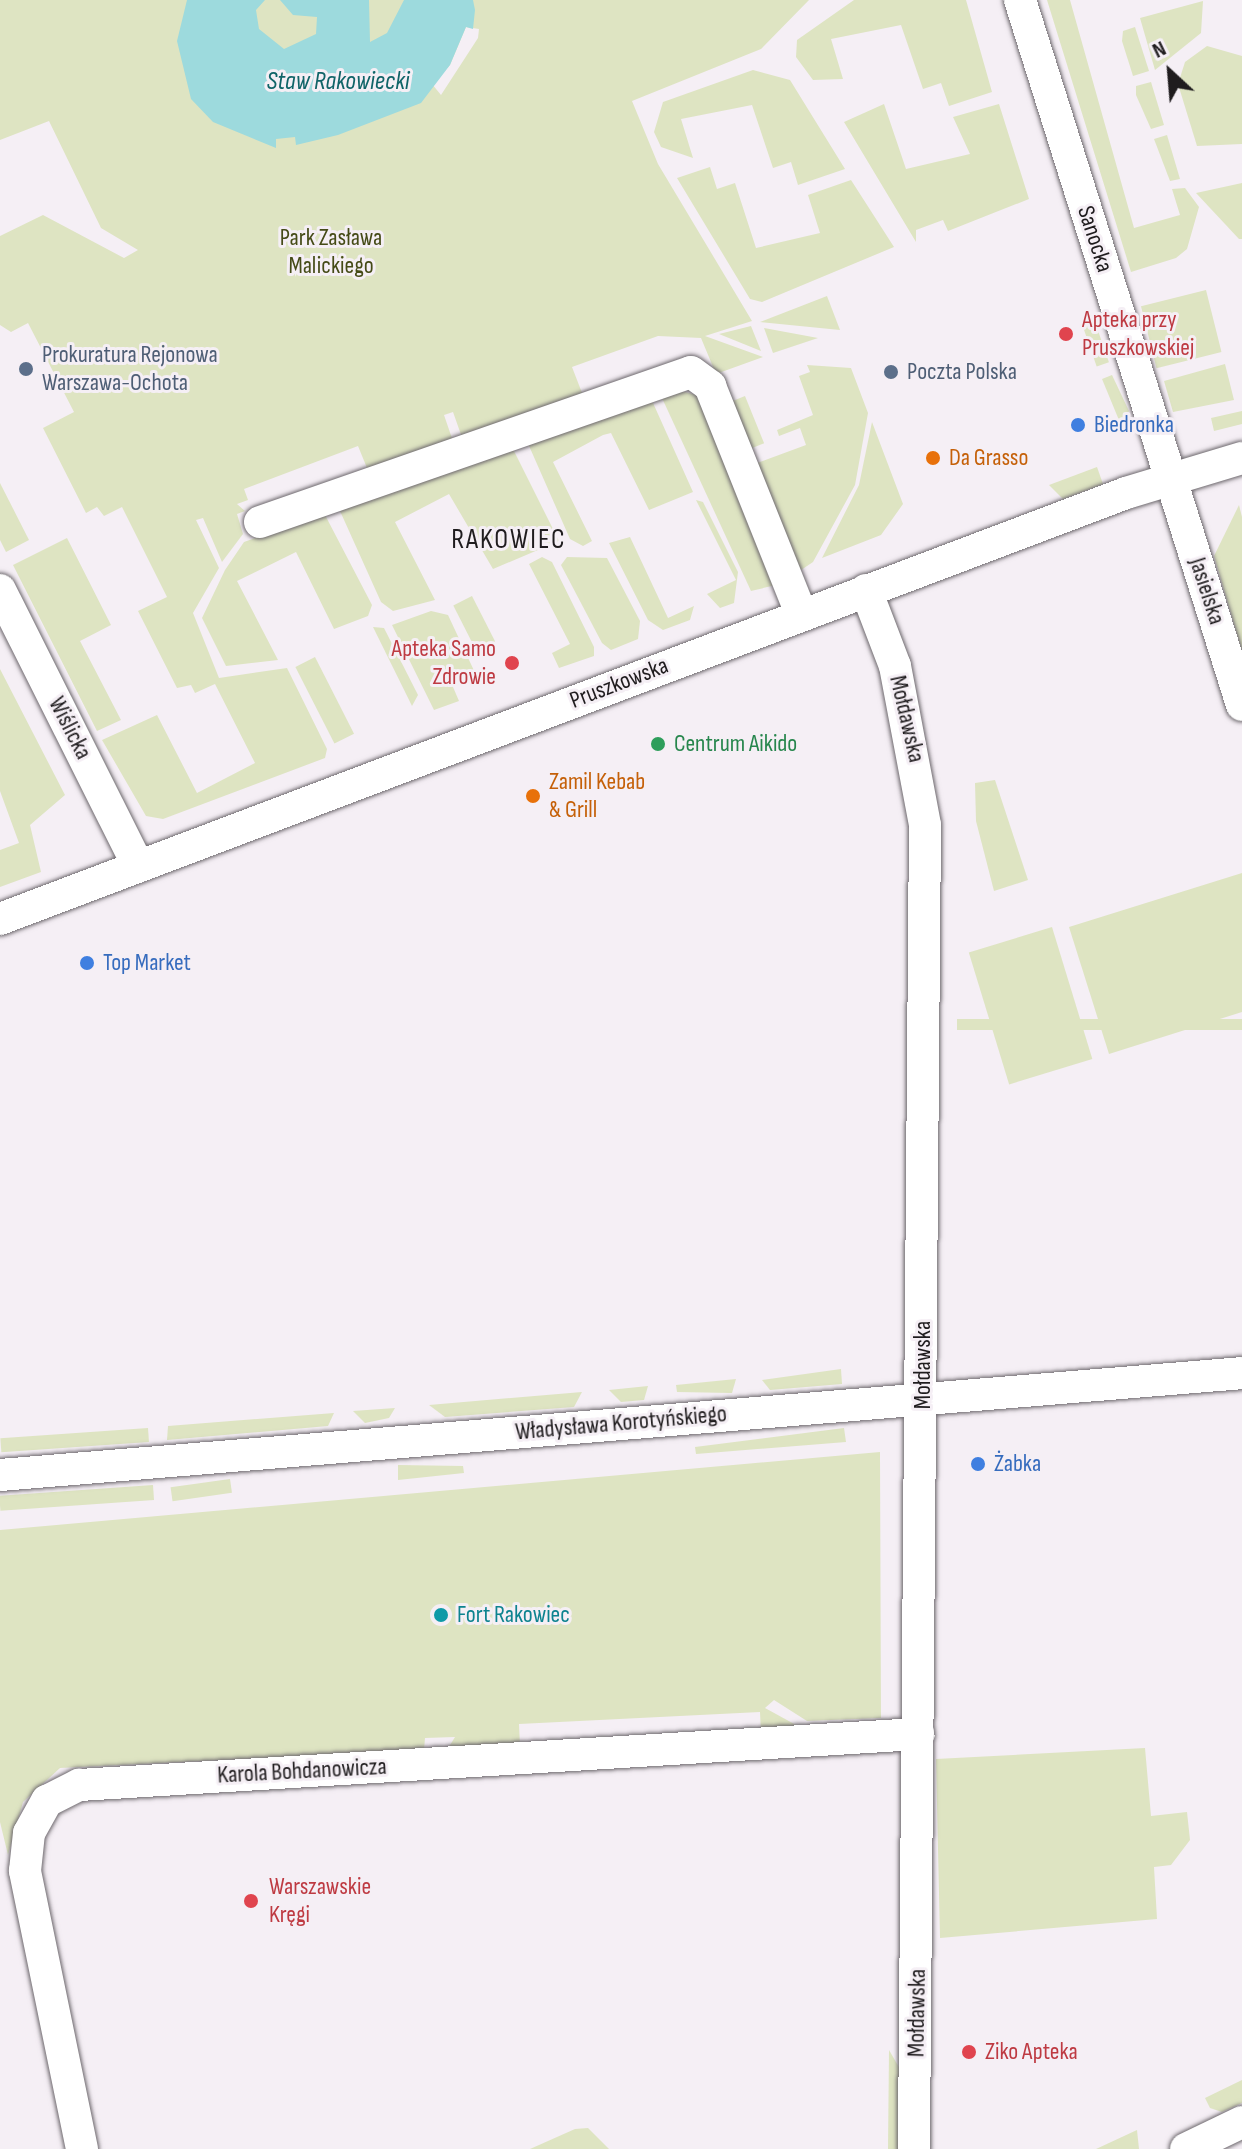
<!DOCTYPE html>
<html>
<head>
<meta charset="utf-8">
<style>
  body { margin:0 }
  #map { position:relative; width:1242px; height:2149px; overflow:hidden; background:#f5eff5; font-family:"Sofia Sans Condensed",sans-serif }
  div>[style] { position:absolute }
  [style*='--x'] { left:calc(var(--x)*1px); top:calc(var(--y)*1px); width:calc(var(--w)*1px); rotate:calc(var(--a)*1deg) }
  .green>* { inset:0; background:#dee4c2; transform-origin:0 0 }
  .water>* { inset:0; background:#9ddadd }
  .roads { filter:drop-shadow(0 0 2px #6d686d) drop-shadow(0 0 2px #6d686d) }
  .minor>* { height:32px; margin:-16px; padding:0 16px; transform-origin:16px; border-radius:16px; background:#fff }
  .dots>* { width:22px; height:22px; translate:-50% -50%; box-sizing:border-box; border:4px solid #f5eff5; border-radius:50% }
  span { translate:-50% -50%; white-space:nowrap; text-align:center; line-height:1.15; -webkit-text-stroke:6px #f5eff5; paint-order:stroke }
  .park-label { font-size:24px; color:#454b17 }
  .street-label { font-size:24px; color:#1f1c1e }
  .health-label { font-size:24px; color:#be3a42 }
  .left { translate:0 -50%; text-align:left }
  .right { translate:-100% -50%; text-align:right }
  .service-label { font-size:24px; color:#4e5e75 }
  .shop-label { font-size:24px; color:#366cbe }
  .food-label { font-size:24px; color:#c56008 }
  .leisure-label { font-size:24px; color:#27864d }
  .culture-label { font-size:24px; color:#0d838f }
  .water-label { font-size:26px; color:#106468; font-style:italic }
  .quarter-label { font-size:28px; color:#1f1c1e; letter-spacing:2px }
  .north { position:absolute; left:1130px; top:32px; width:80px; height:80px; -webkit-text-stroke:6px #f5eff5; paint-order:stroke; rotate:334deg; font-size:22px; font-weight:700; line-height:32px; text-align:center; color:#1f1c1e }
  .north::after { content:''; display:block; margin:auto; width:28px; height:36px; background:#1f1c1e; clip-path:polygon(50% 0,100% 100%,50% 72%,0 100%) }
</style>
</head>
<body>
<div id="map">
  <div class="green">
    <div style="clip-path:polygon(evenodd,0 0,809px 0,761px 49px,632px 101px,658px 164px,752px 321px,705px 336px,763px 357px,716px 374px,701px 338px,658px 336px,572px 367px,584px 398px,465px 446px,453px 412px,444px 415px,456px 450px,367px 468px,358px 446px,244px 489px,248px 500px,237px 504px,245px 511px,237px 514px,243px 534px,222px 562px,203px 518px,196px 520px,219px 568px,193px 613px,219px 678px,287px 668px,327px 749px,325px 758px,163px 819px,146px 816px,102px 740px,157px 715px,197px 793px,255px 763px,215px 684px,195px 693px,191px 685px,177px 688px,138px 611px,167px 597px,122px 507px,104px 516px,97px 507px,86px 513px,43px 428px,74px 412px,28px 323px,11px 332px,0 325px,0 236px,43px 215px,124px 258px,138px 250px,101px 228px,49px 121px,0 140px,0 0,466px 27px,479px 29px,478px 38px,441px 95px,432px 84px,450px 65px,466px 27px)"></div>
    <div style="clip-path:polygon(854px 0,966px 0,992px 92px,949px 106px,941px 83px,923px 89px,901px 25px,831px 39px,843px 79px,813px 80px,796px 57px,797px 40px)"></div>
    <div style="clip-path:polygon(1047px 0,1070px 0,1134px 228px,1180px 215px,1172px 189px,1185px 188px,1199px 207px,1187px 249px,1176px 258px,1131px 272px)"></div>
    <div style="clip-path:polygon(1203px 1px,1201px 33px,1155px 70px,1140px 18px)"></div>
    <div style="clip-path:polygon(1135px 27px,1149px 71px,1133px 76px,1122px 41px,1123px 31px)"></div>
    <div style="clip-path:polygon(1207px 46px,1242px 56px,1242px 144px,1197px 146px,1178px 84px,1185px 62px)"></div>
    <div style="clip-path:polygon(753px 70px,790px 80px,845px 169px,798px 185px,791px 162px,773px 168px,752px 105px,681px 119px,693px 158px,661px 147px,654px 132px,663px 102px)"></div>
    <div style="clip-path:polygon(1151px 82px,1164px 125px,1151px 129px,1136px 95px,1136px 86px)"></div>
    <div style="clip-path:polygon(884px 104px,906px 169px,970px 154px,953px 117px,999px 104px,1029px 199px,948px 231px,943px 220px,916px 230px,916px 242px,844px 122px)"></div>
    <div style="clip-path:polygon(1167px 135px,1180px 179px,1170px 181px,1154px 139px)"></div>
    <div style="clip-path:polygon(710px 167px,717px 189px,735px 183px,756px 248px,820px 233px,808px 195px,851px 180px,894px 247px,762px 302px,750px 299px,677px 178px)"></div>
    <div style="clip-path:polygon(1242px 183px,1242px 239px,1239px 239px,1196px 193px)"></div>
    <div style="left:1206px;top:290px;width:64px;height:67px;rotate:76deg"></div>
    <div style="clip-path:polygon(827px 296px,840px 330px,760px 322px)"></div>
    <div style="left:1093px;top:316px;width:49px;height:13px;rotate:71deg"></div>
    <div style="clip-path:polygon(751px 326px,761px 351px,719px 334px)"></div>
    <div style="clip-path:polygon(764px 328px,818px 338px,773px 353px)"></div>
    <div style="clip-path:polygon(1225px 364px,1234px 400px,1173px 412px,1164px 381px)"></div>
    <div style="clip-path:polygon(807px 365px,851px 368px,868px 413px,855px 485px,813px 562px,795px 574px,752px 465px,806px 445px,800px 428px,779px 436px,777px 430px,813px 415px,799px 376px,810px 372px)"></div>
    <div style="clip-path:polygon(1112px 375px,1129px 411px,1121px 425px,1102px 379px)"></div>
    <div style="clip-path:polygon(677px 390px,701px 396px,776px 585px,751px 591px,662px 398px)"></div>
    <div style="clip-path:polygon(649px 394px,693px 492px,649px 510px,611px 433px,603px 435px,553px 462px,592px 541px,583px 546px,570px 539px,526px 439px)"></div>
    <div style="left:745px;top:396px;width:51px;height:18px;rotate:68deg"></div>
    <div style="clip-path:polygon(1242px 411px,1242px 424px,1214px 431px,1211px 418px)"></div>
    <div style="clip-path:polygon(872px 422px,903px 504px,881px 535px,822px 558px,859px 485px)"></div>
    <div style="clip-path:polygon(511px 445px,559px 541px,493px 569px,449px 494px,395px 522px,435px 600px,393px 611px,381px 602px,340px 511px)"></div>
    <div style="clip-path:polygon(1097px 467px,1103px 484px,1063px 499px,1049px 485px)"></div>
    <div style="clip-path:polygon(0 483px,29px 540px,6px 552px,0 540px)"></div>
    <div style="clip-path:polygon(696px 500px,703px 502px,738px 572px,734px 603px,720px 608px,707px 594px,736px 580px)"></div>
    <div style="clip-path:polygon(1239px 505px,1242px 517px,1242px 651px,1214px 556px)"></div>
    <div style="clip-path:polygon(324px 513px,372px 605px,368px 616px,334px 629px,296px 552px,237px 581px,278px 660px,226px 666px,202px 618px,225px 570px,244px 542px)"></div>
    <div style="clip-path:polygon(630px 537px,668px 618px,694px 606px,690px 620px,663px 630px,648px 620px,609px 543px)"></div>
    <div style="clip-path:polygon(67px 538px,111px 625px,80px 641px,121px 720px,97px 731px,13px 565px)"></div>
    <div style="clip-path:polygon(542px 557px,552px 562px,594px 647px,594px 656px,559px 668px,552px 653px,570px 644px,529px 564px)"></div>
    <div style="clip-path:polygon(567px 557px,607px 558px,640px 621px,638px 639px,611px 650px,602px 643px,561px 565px)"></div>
    <div style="left:472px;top:596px;width:51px;height:21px;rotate:63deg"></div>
    <div style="clip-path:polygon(431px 611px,448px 615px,477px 677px,453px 687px,459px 701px,434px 710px,392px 625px)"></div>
    <div style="clip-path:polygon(373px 627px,384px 628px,418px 695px,412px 706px)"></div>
    <div style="left:315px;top:657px;width:86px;height:22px;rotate:63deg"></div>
    <div style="clip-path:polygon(0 669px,65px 795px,30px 825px,41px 872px,0 887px,0 850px,19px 843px,0 791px)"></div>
    <div style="clip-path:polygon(995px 780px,1028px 880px,994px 891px,976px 821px,975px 783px)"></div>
    <div style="clip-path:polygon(1242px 873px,1242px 1012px,1109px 1054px,1069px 927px)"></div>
    <div style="left:1052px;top:927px;width:138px;height:87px;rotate:73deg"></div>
    <div style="left:1242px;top:1019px;width:11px;height:285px;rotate:90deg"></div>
    <div style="clip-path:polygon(841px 1369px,842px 1384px,770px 1390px,762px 1380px)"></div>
    <div style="clip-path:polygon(736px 1379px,732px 1393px,677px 1392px,676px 1385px)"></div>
    <div style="clip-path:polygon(648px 1386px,644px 1400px,621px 1402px,609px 1390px)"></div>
    <div style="clip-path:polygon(582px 1392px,574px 1407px,445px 1417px,429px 1405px)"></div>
    <div style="clip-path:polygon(395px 1408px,389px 1418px,365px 1423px,353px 1411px)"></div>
    <div style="clip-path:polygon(334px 1413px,328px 1426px,167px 1440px,168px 1426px)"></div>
    <div style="left:148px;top:1428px;width:14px;height:148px;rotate:86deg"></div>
    <div style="clip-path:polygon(844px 1428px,846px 1442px,696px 1454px,695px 1447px)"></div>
    <div style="clip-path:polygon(880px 1452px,881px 1718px,807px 1721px,774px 1700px,765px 1708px,807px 1731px,761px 1734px,760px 1712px,519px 1724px,520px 1746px,447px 1750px,455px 1737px,425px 1738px,424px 1750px,60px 1768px,23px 1802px,8px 1855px,0 1822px,0 1530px)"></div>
    <div style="clip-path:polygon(398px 1465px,463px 1466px,464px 1473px,398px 1480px)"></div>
    <div style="left:230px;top:1479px;width:14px;height:60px;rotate:82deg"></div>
    <div style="left:153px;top:1485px;width:15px;height:154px;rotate:86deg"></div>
    <div style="clip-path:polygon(1145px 1748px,1151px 1816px,1187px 1812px,1190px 1840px,1171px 1865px,1154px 1867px,1157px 1919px,940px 1938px,936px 1759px)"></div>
    <div style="clip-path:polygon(889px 2050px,900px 2069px,899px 2149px,888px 2149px)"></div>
    <div style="clip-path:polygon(1242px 2080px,1242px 2103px,1222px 2112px,1210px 2108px,1205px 2098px)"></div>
    <div style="clip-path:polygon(588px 2128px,609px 2149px,530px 2149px,575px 2129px)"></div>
    <div style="clip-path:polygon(1137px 2130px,1139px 2149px,1096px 2149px)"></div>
  </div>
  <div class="water">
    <div style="clip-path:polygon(187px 0,265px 0,256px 10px,259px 29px,284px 49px,316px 34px,317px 17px,293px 15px,280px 0,369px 0,370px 42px,387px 33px,404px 0,473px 0,475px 10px,473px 29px,466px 27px,450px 65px,421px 103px,338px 135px,296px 145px,295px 137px,276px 139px,276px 148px,213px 122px,191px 99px,177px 41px)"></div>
  </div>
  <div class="roads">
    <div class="minor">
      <div style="--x:1020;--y:0;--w:739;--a:72.52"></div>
      <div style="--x:260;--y:522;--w:456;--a:-19.2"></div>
      <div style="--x:691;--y:372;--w:24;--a:36"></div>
      <div style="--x:710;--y:386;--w:245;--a:68.2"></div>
      <div style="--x:0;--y:590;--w:309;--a:63.4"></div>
      <div style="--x:866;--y:590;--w:81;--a:69.1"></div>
      <div style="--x:895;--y:666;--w:162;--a:79.3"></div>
      <div style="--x:925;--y:825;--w:1324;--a:90.48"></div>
      <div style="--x:0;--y:919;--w:1204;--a:-20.72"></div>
      <div style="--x:1126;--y:493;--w:121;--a:-16.8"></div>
      <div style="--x:0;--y:1475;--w:1246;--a:-4.69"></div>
      <div style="--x:82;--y:2149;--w:284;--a:-101.6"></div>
      <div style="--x:25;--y:1871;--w:38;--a:-84"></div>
      <div style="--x:29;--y:1833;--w:37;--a:-61"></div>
      <div style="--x:47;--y:1801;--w:36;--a:-27"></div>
      <div style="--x:79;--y:1785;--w:841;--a:-3.48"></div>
      <div style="--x:1186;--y:2149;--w:62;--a:-25.7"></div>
    </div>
  </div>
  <div class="dots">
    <div style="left:1066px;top:334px;background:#e0444e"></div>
    <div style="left:26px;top:369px;background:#5c6f8a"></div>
    <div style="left:891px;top:372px;background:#5c6f8a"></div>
    <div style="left:1078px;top:425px;background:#3f7fe0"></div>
    <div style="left:933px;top:458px;background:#e8710a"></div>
    <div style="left:512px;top:663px;background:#e0444e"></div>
    <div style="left:658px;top:744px;background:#2e9e5b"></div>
    <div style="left:533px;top:796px;background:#e8710a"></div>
    <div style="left:87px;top:963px;background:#3f7fe0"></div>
    <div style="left:978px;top:1464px;background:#3f7fe0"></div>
    <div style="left:441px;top:1615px;background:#0f9aa8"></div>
    <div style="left:251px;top:1901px;background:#e0444e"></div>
    <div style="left:969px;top:2052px;background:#e0444e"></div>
  </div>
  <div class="park-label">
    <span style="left:331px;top:252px">Park Zasława<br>Malickiego</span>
  </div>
  <div class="street-label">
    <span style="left:1095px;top:239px;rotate:72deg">Sanocka</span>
    <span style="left:1207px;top:591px;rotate:72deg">Jasielska</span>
    <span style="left:619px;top:683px;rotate:-21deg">Pruszkowska</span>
    <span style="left:907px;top:719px;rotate:77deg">Mołdawska</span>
    <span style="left:70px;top:728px;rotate:63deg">Wiślicka</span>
    <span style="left:923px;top:1365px;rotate:-90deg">Mołdawska</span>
    <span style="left:621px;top:1423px;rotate:-5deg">Władysława Korotyńskiego</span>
    <span style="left:302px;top:1771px;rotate:-3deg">Karola Bohdanowicza</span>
    <span style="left:917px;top:2013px;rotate:-89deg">Mołdawska</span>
  </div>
  <div class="health-label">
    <span class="left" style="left:1082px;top:334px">Apteka przy<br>Pruszkowskiej</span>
    <span class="right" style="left:496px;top:663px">Apteka Samo<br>Zdrowie</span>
    <span class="left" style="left:269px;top:1901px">Warszawskie<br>Kręgi</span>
    <span class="left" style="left:985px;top:2052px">Ziko Apteka</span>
  </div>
  <div class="service-label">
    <span class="left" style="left:42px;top:369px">Prokuratura Rejonowa<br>Warszawa-Ochota</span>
    <span class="left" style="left:907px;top:372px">Poczta Polska</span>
  </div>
  <div class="shop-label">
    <span class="left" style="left:1094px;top:425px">Biedronka</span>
    <span class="left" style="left:103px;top:963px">Top Market</span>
    <span class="left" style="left:994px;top:1464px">Żabka</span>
  </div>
  <div class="food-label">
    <span class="left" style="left:949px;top:458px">Da Grasso</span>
    <span class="left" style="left:549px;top:796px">Zamil Kebab<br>&amp; Grill</span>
  </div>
  <div class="leisure-label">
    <span class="left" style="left:674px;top:744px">Centrum Aikido</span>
  </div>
  <div class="culture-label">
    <span class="left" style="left:457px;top:1615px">Fort Rakowiec</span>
  </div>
  <div class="water-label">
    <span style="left:338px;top:82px">Staw Rakowiecki</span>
  </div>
  <div class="quarter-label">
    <span style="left:509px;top:540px">RAKOWIEC</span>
  </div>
  <div class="north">N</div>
</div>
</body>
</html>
